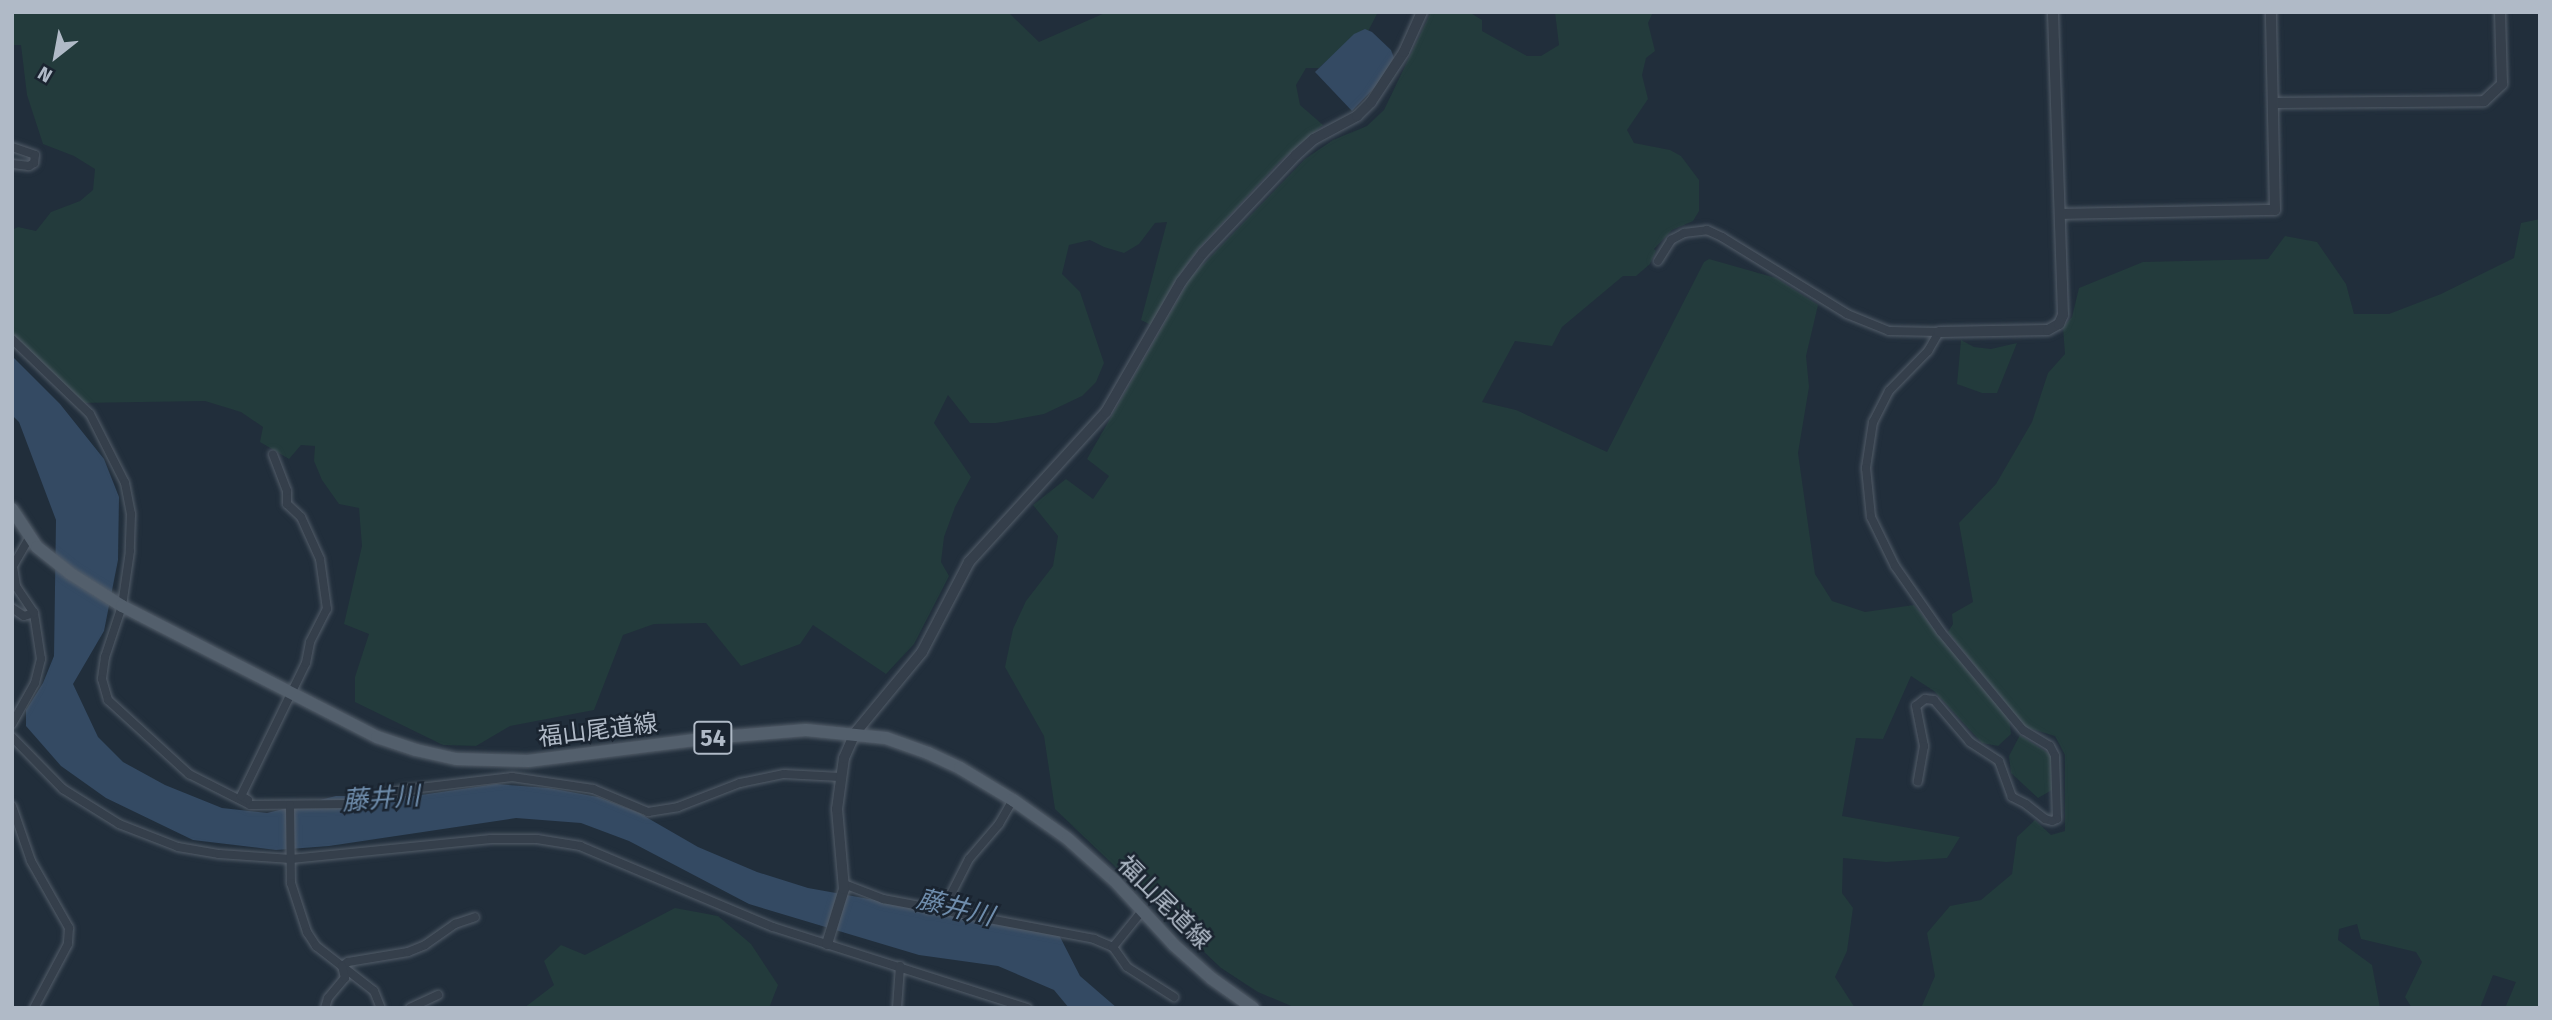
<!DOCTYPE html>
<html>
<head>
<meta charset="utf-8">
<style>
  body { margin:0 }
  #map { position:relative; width:2552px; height:1020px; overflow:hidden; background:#212e3b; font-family:"Fira Sans","Noto Sans JP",sans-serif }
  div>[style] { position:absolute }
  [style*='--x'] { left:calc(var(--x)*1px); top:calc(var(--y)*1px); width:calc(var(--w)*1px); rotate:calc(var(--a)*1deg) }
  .green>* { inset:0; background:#233b3c }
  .water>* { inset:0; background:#344a63 }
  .roads { filter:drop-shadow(0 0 2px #535d69) drop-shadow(0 0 2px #535d69) }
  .minor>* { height:8px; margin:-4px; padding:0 4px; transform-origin:4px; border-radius:4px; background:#353f4b }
  .tertiary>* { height:10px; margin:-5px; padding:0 5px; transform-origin:5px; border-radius:5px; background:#353f4b }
  .primary>* { height:12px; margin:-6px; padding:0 6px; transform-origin:6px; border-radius:6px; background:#535f6c }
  span { translate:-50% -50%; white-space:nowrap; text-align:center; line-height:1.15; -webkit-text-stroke:5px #1a2430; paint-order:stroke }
  .shield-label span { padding:2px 5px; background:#1a2430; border:2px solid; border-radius:5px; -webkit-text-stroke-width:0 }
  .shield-label { font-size:23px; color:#b0bac7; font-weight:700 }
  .street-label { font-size:24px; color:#b0bac7 }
  .water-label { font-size:26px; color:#6f8dac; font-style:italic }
  .frame { position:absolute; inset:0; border:14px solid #b0bac7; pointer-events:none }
  .north { position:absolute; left:21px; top:21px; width:70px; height:70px; -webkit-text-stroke:5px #1a2430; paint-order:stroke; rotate:211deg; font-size:19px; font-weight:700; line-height:28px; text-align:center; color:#b0bac7 }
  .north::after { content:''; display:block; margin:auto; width:24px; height:32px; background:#b0bac7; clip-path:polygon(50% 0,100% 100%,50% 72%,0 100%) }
</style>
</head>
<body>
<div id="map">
  <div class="green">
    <div style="clip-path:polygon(12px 12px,1008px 12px,1039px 42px,1107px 12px,1378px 12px,1362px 43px,1334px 54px,1319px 68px,1306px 68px,1296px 85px,1300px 105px,1323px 125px,1279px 162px,1198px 249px,1175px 281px,1151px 325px,1141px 320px,1167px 222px,1155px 223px,1139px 244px,1124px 253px,1104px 247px,1090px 240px,1069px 245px,1062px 274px,1080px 292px,1104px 363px,1096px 382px,1082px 396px,1044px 414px,996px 423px,970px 423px,948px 395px,934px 423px,971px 477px,955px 507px,944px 537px,941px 562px,949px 576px,914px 644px,886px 674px,813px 625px,800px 644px,741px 666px,706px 623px,654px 624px,623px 635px,594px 710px,510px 726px,476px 746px,443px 745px,355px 702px,355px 677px,369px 634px,344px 624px,362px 546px,359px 508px,339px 504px,322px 480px,314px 461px,315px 446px,301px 445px,289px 459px,260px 442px,263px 427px,241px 412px,205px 401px,78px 403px,12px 337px,12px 230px,18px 227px,36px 231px,51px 212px,80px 201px,93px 190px,95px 169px,74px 156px,43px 144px,27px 95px,21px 45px,12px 45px)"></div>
    <div style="clip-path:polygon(1431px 12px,1469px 12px,1482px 20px,1482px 31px,1527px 56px,1541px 56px,1559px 45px,1555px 12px,1653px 12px,1648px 23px,1655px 51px,1646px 58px,1642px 75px,1648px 99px,1627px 130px,1634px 143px,1670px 150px,1681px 156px,1699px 180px,1699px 211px,1693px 221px,1672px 230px,1654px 249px,1656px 251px,1650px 264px,1636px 276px,1623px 276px,1562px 327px,1552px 346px,1515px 341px,1482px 402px,1516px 410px,1607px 452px,1704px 262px,1709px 259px,1776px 278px,1818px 305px,1806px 356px,1809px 387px,1798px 453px,1815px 574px,1832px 601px,1865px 612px,1914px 605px,2009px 717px,2011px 734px,1998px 746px,1982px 743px,1934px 691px,1911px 676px,1883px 739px,1856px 738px,1842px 816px,1960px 837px,1947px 858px,1886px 862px,1843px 858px,1842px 893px,1853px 908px,1847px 951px,1835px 977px,1855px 1008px,1296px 1008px,1258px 992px,1221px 968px,1055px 809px,1044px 736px,1005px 667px,1013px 629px,1026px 601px,1053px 566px,1058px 536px,1033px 505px,1066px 479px,1093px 499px,1109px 476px,1087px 459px,1191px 277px,1305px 159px,1333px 140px,1367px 126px,1384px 110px)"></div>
    <div style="clip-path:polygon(2540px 219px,2540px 1008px,2505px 1008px,2516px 982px,2493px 975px,2480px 1008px,2412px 1008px,2405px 997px,2422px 962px,2416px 952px,2361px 939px,2357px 924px,2339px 929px,2338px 940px,2372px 965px,2380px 1008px,1921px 1008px,1935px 976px,1927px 933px,1950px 906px,1981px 900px,2012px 874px,2017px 837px,2035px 820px,2051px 835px,2065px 831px,2065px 755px,2055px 736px,2025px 727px,1948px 632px,1953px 624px,1952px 614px,1973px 602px,1959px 523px,1996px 484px,2032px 422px,2048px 373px,2065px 354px,2063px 327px,2072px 317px,2079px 288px,2143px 262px,2268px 259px,2285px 236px,2317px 242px,2346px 284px,2354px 314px,2389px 314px,2441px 294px,2514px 258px,2521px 223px)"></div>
    <div style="clip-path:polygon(1961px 340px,1974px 347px,1991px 349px,2017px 343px,1997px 393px,1982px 393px,1957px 384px)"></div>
    <div style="clip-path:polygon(2020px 735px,2051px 755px,2052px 790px,2038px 798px,2011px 773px,2009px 756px)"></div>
    <div style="clip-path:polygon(675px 908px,718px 916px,751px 944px,778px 985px,769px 1008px,524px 1008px,554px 985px,544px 961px,561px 945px,585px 955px)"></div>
  </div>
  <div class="water">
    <div style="clip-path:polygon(1365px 29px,1372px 32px,1391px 50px,1394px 58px,1376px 86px,1352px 111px,1315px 72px,1354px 34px)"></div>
    <div style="clip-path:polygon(12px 356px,60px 404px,104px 459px,119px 497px,118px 560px,104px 631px,73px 684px,98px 737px,123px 762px,165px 785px,222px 808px,267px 813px,336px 796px,414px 796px,496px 784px,549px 788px,598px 797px,639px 813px,698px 847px,757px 872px,808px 888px,1058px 933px,1080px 976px,1117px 1008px,1069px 1008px,1054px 990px,998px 966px,919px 955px,749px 904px,629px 841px,581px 823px,516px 818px,329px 846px,276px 850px,193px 840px,106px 798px,61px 766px,26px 726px,26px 710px,43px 683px,54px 656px,56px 520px,19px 422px,12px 415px)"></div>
  </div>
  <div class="roads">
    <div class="minor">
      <div style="--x:12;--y:147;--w:24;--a:19"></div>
      <div style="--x:35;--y:155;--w:8;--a:97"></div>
      <div style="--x:34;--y:163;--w:6;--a:149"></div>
      <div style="--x:29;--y:166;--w:17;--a:-173"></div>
      <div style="--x:1658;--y:261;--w:25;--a:-58"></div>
      <div style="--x:1671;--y:240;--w:15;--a:-28"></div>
      <div style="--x:1684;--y:233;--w:23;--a:-7"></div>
      <div style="--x:1707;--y:230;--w:17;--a:25"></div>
      <div style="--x:1722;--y:237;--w:147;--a:31.6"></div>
      <div style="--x:1847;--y:314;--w:45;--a:22"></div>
      <div style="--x:1889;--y:331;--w:50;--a:1.1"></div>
      <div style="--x:1939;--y:332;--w:22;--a:120"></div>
      <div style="--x:1928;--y:351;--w:56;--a:134.3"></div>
      <div style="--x:1889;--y:391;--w:35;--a:117"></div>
      <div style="--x:1873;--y:422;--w:47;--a:98.7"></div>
      <div style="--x:1866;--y:468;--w:49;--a:84.2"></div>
      <div style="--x:1871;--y:517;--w:55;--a:63.9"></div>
      <div style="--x:1895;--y:566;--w:80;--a:55.1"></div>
      <div style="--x:1941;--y:632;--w:128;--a:50.1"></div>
      <div style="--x:2023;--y:730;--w:31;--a:31"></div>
      <div style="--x:2050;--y:746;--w:11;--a:63"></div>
      <div style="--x:2055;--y:756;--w:63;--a:88.2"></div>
      <div style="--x:2057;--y:819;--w:5;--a:158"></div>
      <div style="--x:2052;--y:821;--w:7;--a:-164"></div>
      <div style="--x:2045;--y:819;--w:24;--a:-142"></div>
      <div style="--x:2026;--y:804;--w:16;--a:-153"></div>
      <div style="--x:2012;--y:797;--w:38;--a:-110"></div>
      <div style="--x:1999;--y:761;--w:35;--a:-147"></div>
      <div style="--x:1970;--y:742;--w:55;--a:-130.6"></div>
      <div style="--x:1934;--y:700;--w:9;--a:-174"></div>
      <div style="--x:1925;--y:699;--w:11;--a:142"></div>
      <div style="--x:1916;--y:706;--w:41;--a:78.7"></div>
      <div style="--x:1924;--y:746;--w:36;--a:100"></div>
      <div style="--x:12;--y:339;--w:108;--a:43.9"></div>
      <div style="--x:90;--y:414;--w:77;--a:63.1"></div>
      <div style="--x:125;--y:483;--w:32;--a:79"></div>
      <div style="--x:131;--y:514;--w:37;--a:92"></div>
      <div style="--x:130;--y:551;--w:56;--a:98.3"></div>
      <div style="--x:122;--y:606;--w:54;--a:108.4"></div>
      <div style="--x:105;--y:657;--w:22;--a:98"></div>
      <div style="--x:102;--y:679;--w:22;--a:74"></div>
      <div style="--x:108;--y:700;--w:110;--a:42.4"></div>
      <div style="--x:189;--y:774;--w:68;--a:26.9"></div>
      <div style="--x:250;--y:805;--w:101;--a:-0.6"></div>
      <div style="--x:351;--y:804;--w:54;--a:-15.1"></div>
      <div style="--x:403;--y:790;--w:110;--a:-6.8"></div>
      <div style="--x:512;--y:777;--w:82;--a:8.4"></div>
      <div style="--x:593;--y:789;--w:60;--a:22.7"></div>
      <div style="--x:648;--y:812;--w:30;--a:-9"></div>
      <div style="--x:678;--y:807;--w:66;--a:-21.2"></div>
      <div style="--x:740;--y:783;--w:45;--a:-11.6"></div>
      <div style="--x:784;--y:774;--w:56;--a:3.1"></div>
      <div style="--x:12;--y:608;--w:14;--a:34"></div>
      <div style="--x:24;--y:616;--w:10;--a:-17"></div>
      <div style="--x:12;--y:724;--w:47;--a:-60.7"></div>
      <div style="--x:35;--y:683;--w:25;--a:-76"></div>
      <div style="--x:41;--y:659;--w:47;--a:-98.7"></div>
      <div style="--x:34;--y:613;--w:32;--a:-124"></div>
      <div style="--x:16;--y:586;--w:20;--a:-99"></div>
      <div style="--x:13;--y:566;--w:32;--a:-60"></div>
      <div style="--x:12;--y:737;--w:73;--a:45.6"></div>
      <div style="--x:63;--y:789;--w:66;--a:32"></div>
      <div style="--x:119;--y:824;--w:63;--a:21.3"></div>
      <div style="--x:178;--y:847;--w:42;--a:9.7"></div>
      <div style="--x:219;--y:854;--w:72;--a:4"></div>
      <div style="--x:291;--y:859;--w:201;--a:-5.7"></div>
      <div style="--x:491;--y:839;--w:46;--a:0"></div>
      <div style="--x:537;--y:839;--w:44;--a:9.2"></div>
      <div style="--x:580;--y:846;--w:209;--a:22.8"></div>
      <div style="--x:773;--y:927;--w:267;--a:17.7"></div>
      <div style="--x:248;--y:800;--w:8;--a:-150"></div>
      <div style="--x:241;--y:796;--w:148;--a:-64"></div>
      <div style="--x:306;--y:663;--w:21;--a:-79"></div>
      <div style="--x:310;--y:642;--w:37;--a:-63"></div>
      <div style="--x:327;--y:609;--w:50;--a:-98"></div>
      <div style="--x:320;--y:559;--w:46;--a:-114.3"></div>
      <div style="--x:301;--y:517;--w:19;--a:-137"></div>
      <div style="--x:287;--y:504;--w:13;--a:-90"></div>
      <div style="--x:287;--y:491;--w:39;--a:-111"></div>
      <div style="--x:290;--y:805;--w:78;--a:89.3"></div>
      <div style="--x:291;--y:883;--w:52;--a:71.9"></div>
      <div style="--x:307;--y:932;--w:17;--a:57"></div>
      <div style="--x:316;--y:946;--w:73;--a:37.8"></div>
      <div style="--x:374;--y:991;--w:18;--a:68"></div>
      <div style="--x:12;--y:806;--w:58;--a:70.9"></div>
      <div style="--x:31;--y:861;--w:77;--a:60.4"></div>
      <div style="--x:69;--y:928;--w:16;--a:94"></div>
      <div style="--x:68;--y:944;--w:72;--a:118"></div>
      <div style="--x:844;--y:884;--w:42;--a:21"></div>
      <div style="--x:883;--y:899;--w:215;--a:10.7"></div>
      <div style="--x:1094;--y:939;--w:21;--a:23"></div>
      <div style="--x:1113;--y:947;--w:24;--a:55"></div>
      <div style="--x:1127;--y:967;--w:56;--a:32.6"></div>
      <div style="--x:928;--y:909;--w:22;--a:-24"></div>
      <div style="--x:948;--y:900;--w:46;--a:-62.9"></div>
      <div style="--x:969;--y:859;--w:46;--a:-49.4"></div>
      <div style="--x:999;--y:824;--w:28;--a:-60"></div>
      <div style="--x:1113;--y:947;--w:46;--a:-51.1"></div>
      <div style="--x:342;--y:966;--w:7;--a:-34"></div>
      <div style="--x:348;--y:962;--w:61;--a:-9.5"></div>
      <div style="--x:408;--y:952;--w:18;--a:-22"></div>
      <div style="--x:425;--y:945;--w:37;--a:-35"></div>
      <div style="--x:455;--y:924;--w:21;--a:-19"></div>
      <div style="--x:325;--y:1008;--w:10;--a:-73"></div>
      <div style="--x:328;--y:998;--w:26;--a:-50"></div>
      <div style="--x:345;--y:978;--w:12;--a:-104"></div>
      <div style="--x:410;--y:1008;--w:31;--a:-25"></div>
      <div style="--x:897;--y:1008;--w:42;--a:-85.9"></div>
    </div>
    <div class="tertiary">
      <div style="--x:2273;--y:103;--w:211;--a:-0.5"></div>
      <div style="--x:2484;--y:101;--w:25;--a:-43"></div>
      <div style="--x:2502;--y:84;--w:72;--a:-91.6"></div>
      <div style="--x:2062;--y:214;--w:213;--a:-1.1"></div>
      <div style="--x:2275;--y:210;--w:198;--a:-91.2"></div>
      <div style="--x:1939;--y:332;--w:109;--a:-1.1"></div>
      <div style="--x:2048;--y:330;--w:13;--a:-29"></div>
      <div style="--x:2059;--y:324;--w:10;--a:-66"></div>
      <div style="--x:2063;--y:315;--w:303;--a:-91.9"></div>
      <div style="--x:827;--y:944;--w:58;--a:-72.8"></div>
      <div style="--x:844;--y:889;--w:80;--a:-95"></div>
      <div style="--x:837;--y:809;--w:51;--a:-82.2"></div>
      <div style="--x:844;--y:758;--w:27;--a:-66"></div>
      <div style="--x:855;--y:733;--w:105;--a:-50.4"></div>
      <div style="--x:922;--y:652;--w:102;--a:-62.4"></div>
      <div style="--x:969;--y:562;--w:203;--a:-47.6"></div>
      <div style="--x:1106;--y:412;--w:150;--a:-60"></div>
      <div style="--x:1181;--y:282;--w:36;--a:-53"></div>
      <div style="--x:1203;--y:253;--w:135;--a:-46.5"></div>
      <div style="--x:1296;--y:155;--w:24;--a:-42"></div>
      <div style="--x:1314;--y:139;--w:49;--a:-28.1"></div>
      <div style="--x:1357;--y:116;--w:20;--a:-45"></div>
      <div style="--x:1371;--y:102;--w:60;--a:-56.6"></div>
      <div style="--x:1404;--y:52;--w:44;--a:-65.8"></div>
    </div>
    <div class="primary">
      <div style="--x:12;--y:509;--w:45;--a:56.7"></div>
      <div style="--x:37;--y:547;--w:43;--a:38.5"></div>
      <div style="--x:71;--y:574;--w:60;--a:32.1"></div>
      <div style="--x:122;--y:606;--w:287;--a:27.2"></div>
      <div style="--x:377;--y:737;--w:41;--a:18.4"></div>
      <div style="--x:416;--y:750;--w:41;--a:12.7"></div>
      <div style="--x:456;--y:759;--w:72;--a:1.6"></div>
      <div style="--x:528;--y:761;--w:182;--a:-7.2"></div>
      <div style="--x:709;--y:738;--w:97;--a:-4.7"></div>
      <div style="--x:806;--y:730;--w:80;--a:5.7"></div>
      <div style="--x:886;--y:738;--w:45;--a:19.7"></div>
      <div style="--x:928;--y:753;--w:35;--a:25"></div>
      <div style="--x:960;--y:768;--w:62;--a:31.1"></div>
      <div style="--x:1013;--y:800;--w:67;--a:35.3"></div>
      <div style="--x:1068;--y:839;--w:63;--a:41.8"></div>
      <div style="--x:1115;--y:881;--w:87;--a:47.3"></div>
      <div style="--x:1174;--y:945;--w:50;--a:41.7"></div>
      <div style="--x:1211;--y:978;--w:52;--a:35.5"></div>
    </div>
  </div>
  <div class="shield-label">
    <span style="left:713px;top:738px">54</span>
  </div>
  <div class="street-label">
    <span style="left:598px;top:731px;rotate:-7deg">福山尾道線</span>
    <span style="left:1164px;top:903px;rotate:45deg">福山尾道線</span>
  </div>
  <div class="water-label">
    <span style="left:381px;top:799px;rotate:-4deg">藤井川</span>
    <span style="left:955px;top:908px;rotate:14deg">藤井川</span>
  </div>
  <div class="frame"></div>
  <div class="north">N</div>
</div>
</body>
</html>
